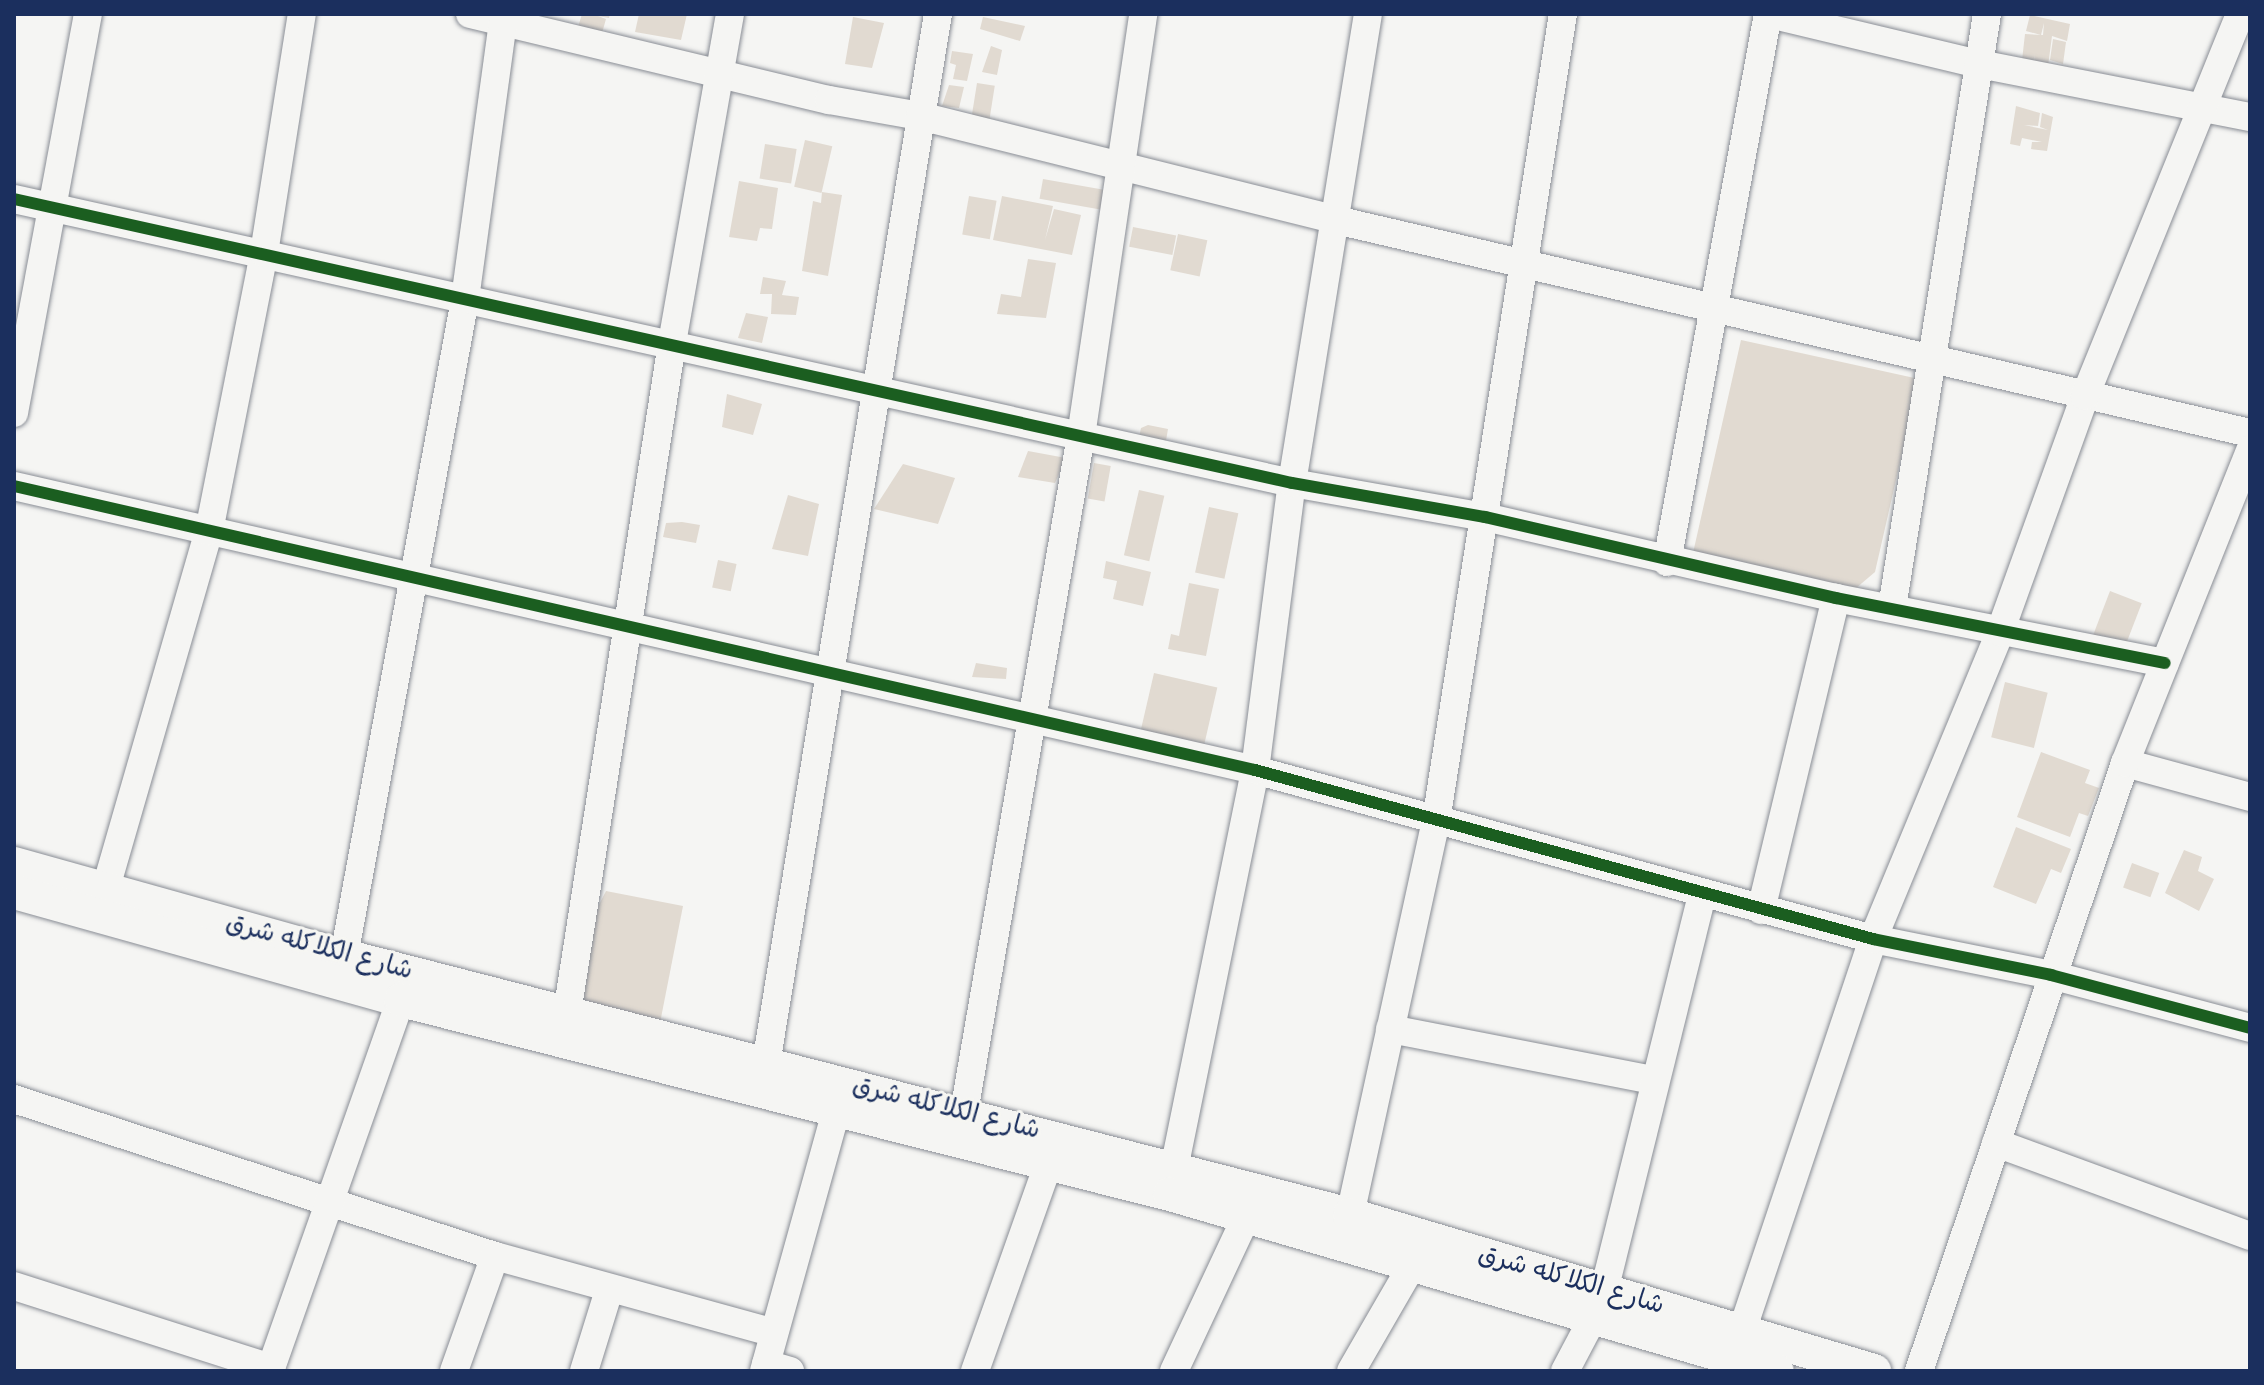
<!DOCTYPE html>
<html>
<head>
<meta charset="utf-8">
<style>
  body { margin:0 }
  #map { position:relative; width:2264px; height:1385px; overflow:hidden; background:#f5f5f3; font-family:Mynerve,"Playpen Sans Arabic",sans-serif }
  div>[style] { position:absolute }
  [style*='--x'] { left:calc(var(--x)*1px); top:calc(var(--y)*1px); width:calc(var(--w)*1px); rotate:calc(var(--a)*1deg) }
  .building>* { inset:0; background:#e1dad1; transform-origin:0 0 }
  .roads { filter:drop-shadow(0 0 2px #898d95) drop-shadow(0 0 2px #898d95) }
  .minor>* { height:28px; margin:-14px; padding:0 14px; transform-origin:14px; border-radius:14px; background:#f5f5f3 }
  .tertiary>* { height:34px; margin:-17px; padding:0 17px; transform-origin:17px; border-radius:17px; background:#f5f5f3 }
  .cycleway>* { height:12px; margin:-6px; padding:0 6px; transform-origin:6px; border-radius:6px; background:#1b5e20 }
  span { translate:-50% -50%; white-space:nowrap; text-align:center; line-height:1.15; -webkit-text-stroke:6px #f6f6f2; paint-order:stroke }
  .street-label { font-size:26px; color:#1b2f5e }
  .frame { position:absolute; inset:0; border:16px solid #1b2f5e; pointer-events:none }
</style>
</head>
<body>
<div id="map">
  <div class="building">
    <div style="clip-path:polygon(582px 14px,610px 14px,609px 18px,598px 16px,606px 19px,602px 33px,578px 27px)"></div>
    <div style="clip-path:polygon(639px 14px,687px 14px,681px 40px,635px 32px)"></div>
    <div style="clip-path:polygon(2030px 15px,2070px 24px,2067px 41px,2052px 36px,2047px 74px,2033px 71px,2035px 54px,2032px 71px,2021px 69px,2025px 34px,2043px 35px,2044px 23px,2041px 35px,2026px 31px)"></div>
    <div style="clip-path:polygon(853px 17px,884px 23px,872px 68px,845px 64px)"></div>
    <div style="clip-path:polygon(983px 17px,1025px 26px,1020px 41px,980px 29px)"></div>
    <div style="clip-path:polygon(2053px 39px,2066px 42px,2063px 64px,2050px 60px)"></div>
    <div style="clip-path:polygon(991px 46px,1002px 50px,997px 75px,982px 72px)"></div>
    <div style="clip-path:polygon(952px 51px,973px 54px,967px 81px,953px 79px,956px 65px,950px 63px)"></div>
    <div style="left:977px;top:83px;width:18px;height:34px;rotate:9deg"></div>
    <div style="clip-path:polygon(949px 85px,964px 87px,959px 108px,942px 106px)"></div>
    <div style="clip-path:polygon(2016px 106px,2040px 113px,2038px 126px,2024px 125px,2048px 130px,2040px 127px,2042px 113px,2053px 117px,2047px 151px,2031px 149px,2032px 142px,2042px 142px,2022px 138px,2020px 146px,2010px 144px)"></div>
    <div style="left:805px;top:140px;width:28px;height:48px;rotate:13deg"></div>
    <div style="left:765px;top:144px;width:32px;height:35px;rotate:9deg"></div>
    <div style="left:1043px;top:179px;width:66px;height:20px;rotate:10deg"></div>
    <div style="clip-path:polygon(739px 181px,778px 188px,772px 229px,760px 228px,757px 241px,729px 237px)"></div>
    <div style="clip-path:polygon(822px 192px,842px 195px,828px 276px,802px 271px,813px 201px,821px 203px)"></div>
    <div style="left:969px;top:196px;width:28px;height:39px;rotate:10deg"></div>
    <div style="clip-path:polygon(1002px 196px,1053px 206px,1045px 240px,1054px 209px,1081px 215px,1072px 255px,993px 240px)"></div>
    <div style="left:1133px;top:227px;width:44px;height:20px;rotate:11deg"></div>
    <div style="left:1178px;top:234px;width:30px;height:37px;rotate:12deg"></div>
    <div style="clip-path:polygon(1028px 259px,1056px 263px,1046px 318px,997px 314px,1001px 294px,1021px 297px)"></div>
    <div style="clip-path:polygon(763px 277px,786px 281px,782px 295px,799px 297px,796px 315px,771px 314px,772px 294px,760px 294px)"></div>
    <div style="clip-path:polygon(746px 313px,768px 317px,762px 343px,738px 338px)"></div>
    <div style="clip-path:polygon(1741px 340px,1919px 379px,1875px 572px,1855px 589px,1693px 553px)"></div>
    <div style="clip-path:polygon(727px 394px,762px 404px,753px 435px,722px 427px)"></div>
    <div style="clip-path:polygon(1148px 425px,1168px 429px,1164px 452px,1137px 447px,1141px 428px)"></div>
    <div style="clip-path:polygon(1028px 451px,1066px 458px,1055px 483px,1018px 477px)"></div>
    <div style="left:1094px;top:463px;width:17px;height:36px;rotate:10deg"></div>
    <div style="clip-path:polygon(903px 464px,955px 478px,938px 524px,874px 509px)"></div>
    <div style="left:1139px;top:490px;width:26px;height:67px;rotate:13deg"></div>
    <div style="clip-path:polygon(788px 495px,819px 504px,808px 556px,772px 549px)"></div>
    <div style="left:1209px;top:507px;width:30px;height:67px;rotate:12deg"></div>
    <div style="clip-path:polygon(682px 522px,700px 525px,696px 543px,663px 537px,666px 523px)"></div>
    <div style="left:718px;top:560px;width:19px;height:28px;rotate:12deg"></div>
    <div style="clip-path:polygon(1106px 561px,1151px 572px,1143px 606px,1113px 599px,1117px 581px,1103px 578px)"></div>
    <div style="clip-path:polygon(1189px 583px,1219px 589px,1206px 656px,1168px 649px,1171px 634px,1179px 636px)"></div>
    <div style="left:2110px;top:591px;width:34px;height:50px;rotate:21deg"></div>
    <div style="clip-path:polygon(976px 663px,1007px 668px,1006px 679px,972px 677px)"></div>
    <div style="left:1154px;top:673px;width:65px;height:58px;rotate:13deg"></div>
    <div style="left:2005px;top:682px;width:44px;height:57px;rotate:14deg"></div>
    <div style="clip-path:polygon(2041px 752px,2090px 770px,2085px 783px,2099px 788px,2088px 816px,2079px 813px,2070px 837px,2017px 817px)"></div>
    <div style="clip-path:polygon(2016px 827px,2071px 849px,2061px 873px,2051px 869px,2036px 904px,1993px 887px)"></div>
    <div style="clip-path:polygon(2184px 850px,2202px 857px,2198px 871px,2214px 879px,2199px 911px,2165px 893px)"></div>
    <div style="left:2132px;top:863px;width:29px;height:26px;rotate:20deg"></div>
    <div style="clip-path:polygon(606px 891px,683px 906px,660px 1023px,574px 997px,587px 928px)"></div>
  </div>
  <div class="roads">
    <div class="minor">
      <div style="--x:470;--y:14;--w:369;--a:13.5"></div>
      <div style="--x:829;--y:100;--w:92;--a:10"></div>
      <div style="--x:920;--y:116;--w:429;--a:14"></div>
      <div style="--x:1336;--y:220;--w:938;--a:13.12"></div>
      <div style="--x:1769;--y:14;--w:216;--a:13.4"></div>
      <div style="--x:1979;--y:64;--w:276;--a:11.1"></div>
      <div style="--x:14;--y:199;--w:1309;--a:12.53"></div>
      <div style="--x:1292;--y:483;--w:196;--a:10"></div>
      <div style="--x:1485;--y:517;--w:360;--a:13"></div>
      <div style="--x:1836;--y:598;--w:335;--a:11.2"></div>
      <div style="--x:14;--y:413;--w:406;--a:-79.5"></div>
      <div style="--x:14;--y:486;--w:1273;--a:12.89"></div>
      <div style="--x:1255;--y:770;--w:641;--a:15.29"></div>
      <div style="--x:1873;--y:939;--w:182;--a:11.4"></div>
      <div style="--x:2051;--y:975;--w:206;--a:14.9"></div>
      <div style="--x:1667;--y:562;--w:557;--a:-79.56"></div>
      <div style="--x:1892;--y:608;--w:602;--a:-80.91"></div>
      <div style="--x:2125;--y:763;--w:130;--a:15.2"></div>
      <div style="--x:105;--y:891;--w:375;--a:-73.9"></div>
      <div style="--x:209;--y:531;--w:283;--a:-78.8"></div>
      <div style="--x:264;--y:253;--w:242;--a:-81"></div>
      <div style="--x:1761;--y:910;--w:321;--a:-76.5"></div>
      <div style="--x:344;--y:956;--w:668;--a:-79.56"></div>
      <div style="--x:465;--y:299;--w:288;--a:-82.2"></div>
      <div style="--x:567;--y:1013;--w:678;--a:-81.09"></div>
      <div style="--x:672;--y:343;--w:334;--a:-80"></div>
      <div style="--x:1390;--y:1029;--w:268;--a:11"></div>
      <div style="--x:766;--y:1064;--w:1064;--a:-80.7"></div>
      <div style="--x:14;--y:1099;--w:506;--a:18.08"></div>
      <div style="--x:495;--y:1256;--w:289;--a:15.4"></div>
      <div style="--x:964;--y:1112;--w:686;--a:-80.18"></div>
      <div style="--x:1081;--y:436;--w:427;--a:-81.6"></div>
      <div style="--x:1996;--y:1143;--w:270;--a:20.1"></div>
      <div style="--x:1174;--y:1169;--w:407;--a:-78.5"></div>
      <div style="--x:1255;--y:770;--w:289;--a:-82.7"></div>
      <div style="--x:1292;--y:483;--w:475;--a:-80.8"></div>
      <div style="--x:1350;--y:1215;--w:403;--a:-77.7"></div>
      <div style="--x:1436;--y:821;--w:817;--a:-81.06"></div>
      <div style="--x:14;--y:1286;--w:270;--a:17.7"></div>
      <div style="--x:1604;--y:1291;--w:408;--a:-76.1"></div>
      <div style="--x:1742;--y:1331;--w:413;--a:-71.5"></div>
      <div style="--x:1873;--y:939;--w:332;--a:-67.5"></div>
      <div style="--x:2000;--y:632;--w:251;--a:-70.2"></div>
      <div style="--x:2085;--y:396;--w:412;--a:-67.9"></div>
      <div style="--x:766;--y:1364;--w:25;--a:16"></div>
      <div style="--x:270;--y:1371;--w:393;--a:-70.6"></div>
      <div style="--x:454;--y:1371;--w:122;--a:-70.4"></div>
      <div style="--x:584;--y:1371;--w:85;--a:-72.8"></div>
      <div style="--x:764;--y:1371;--w:273;--a:-74.5"></div>
      <div style="--x:975;--y:1371;--w:222;--a:-70.5"></div>
      <div style="--x:1174;--y:1371;--w:172;--a:-64.9"></div>
      <div style="--x:1351;--y:1371;--w:126;--a:-60"></div>
      <div style="--x:1565;--y:1371;--w:62;--a:-62.2"></div>
      <div style="--x:1919;--y:1371;--w:642;--a:-71.28"></div>
      <div style="--x:2125;--y:763;--w:337;--a:-68.2"></div>
    </div>
    <div class="tertiary">
      <div style="--x:14;--y:864;--w:343;--a:15.6"></div>
      <div style="--x:344;--y:956;--w:1039;--a:14.44"></div>
      <div style="--x:1350;--y:1215;--w:547;--a:16.58"></div>
      <div style="--x:14;--y:892;--w:402;--a:15.6"></div>
      <div style="--x:401;--y:1000;--w:793;--a:14.16"></div>
      <div style="--x:1170;--y:1194;--w:632;--a:16.26"></div>
    </div>
  </div>
  <div class="cycleway">
    <div style="--x:14;--y:199;--w:1309;--a:12.53"></div>
    <div style="--x:1292;--y:483;--w:196;--a:10"></div>
    <div style="--x:1485;--y:517;--w:360;--a:13"></div>
    <div style="--x:1836;--y:598;--w:335;--a:11.2"></div>
    <div style="--x:14;--y:486;--w:1273;--a:12.89"></div>
    <div style="--x:1255;--y:770;--w:641;--a:15.29"></div>
    <div style="--x:1873;--y:939;--w:182;--a:11.4"></div>
    <div style="--x:2051;--y:975;--w:206;--a:14.9"></div>
  </div>
  <div class="street-label">
    <span style="left:319px;top:948px;rotate:15deg">شارع الكلاكله شرق</span>
    <span style="left:946px;top:1109px;rotate:14deg">شارع الكلاكله شرق</span>
    <span style="left:1571px;top:1281px;rotate:16deg">شارع الكلاكله شرق</span>
  </div>
  <div class="frame"></div>
</div>
</body>
</html>
